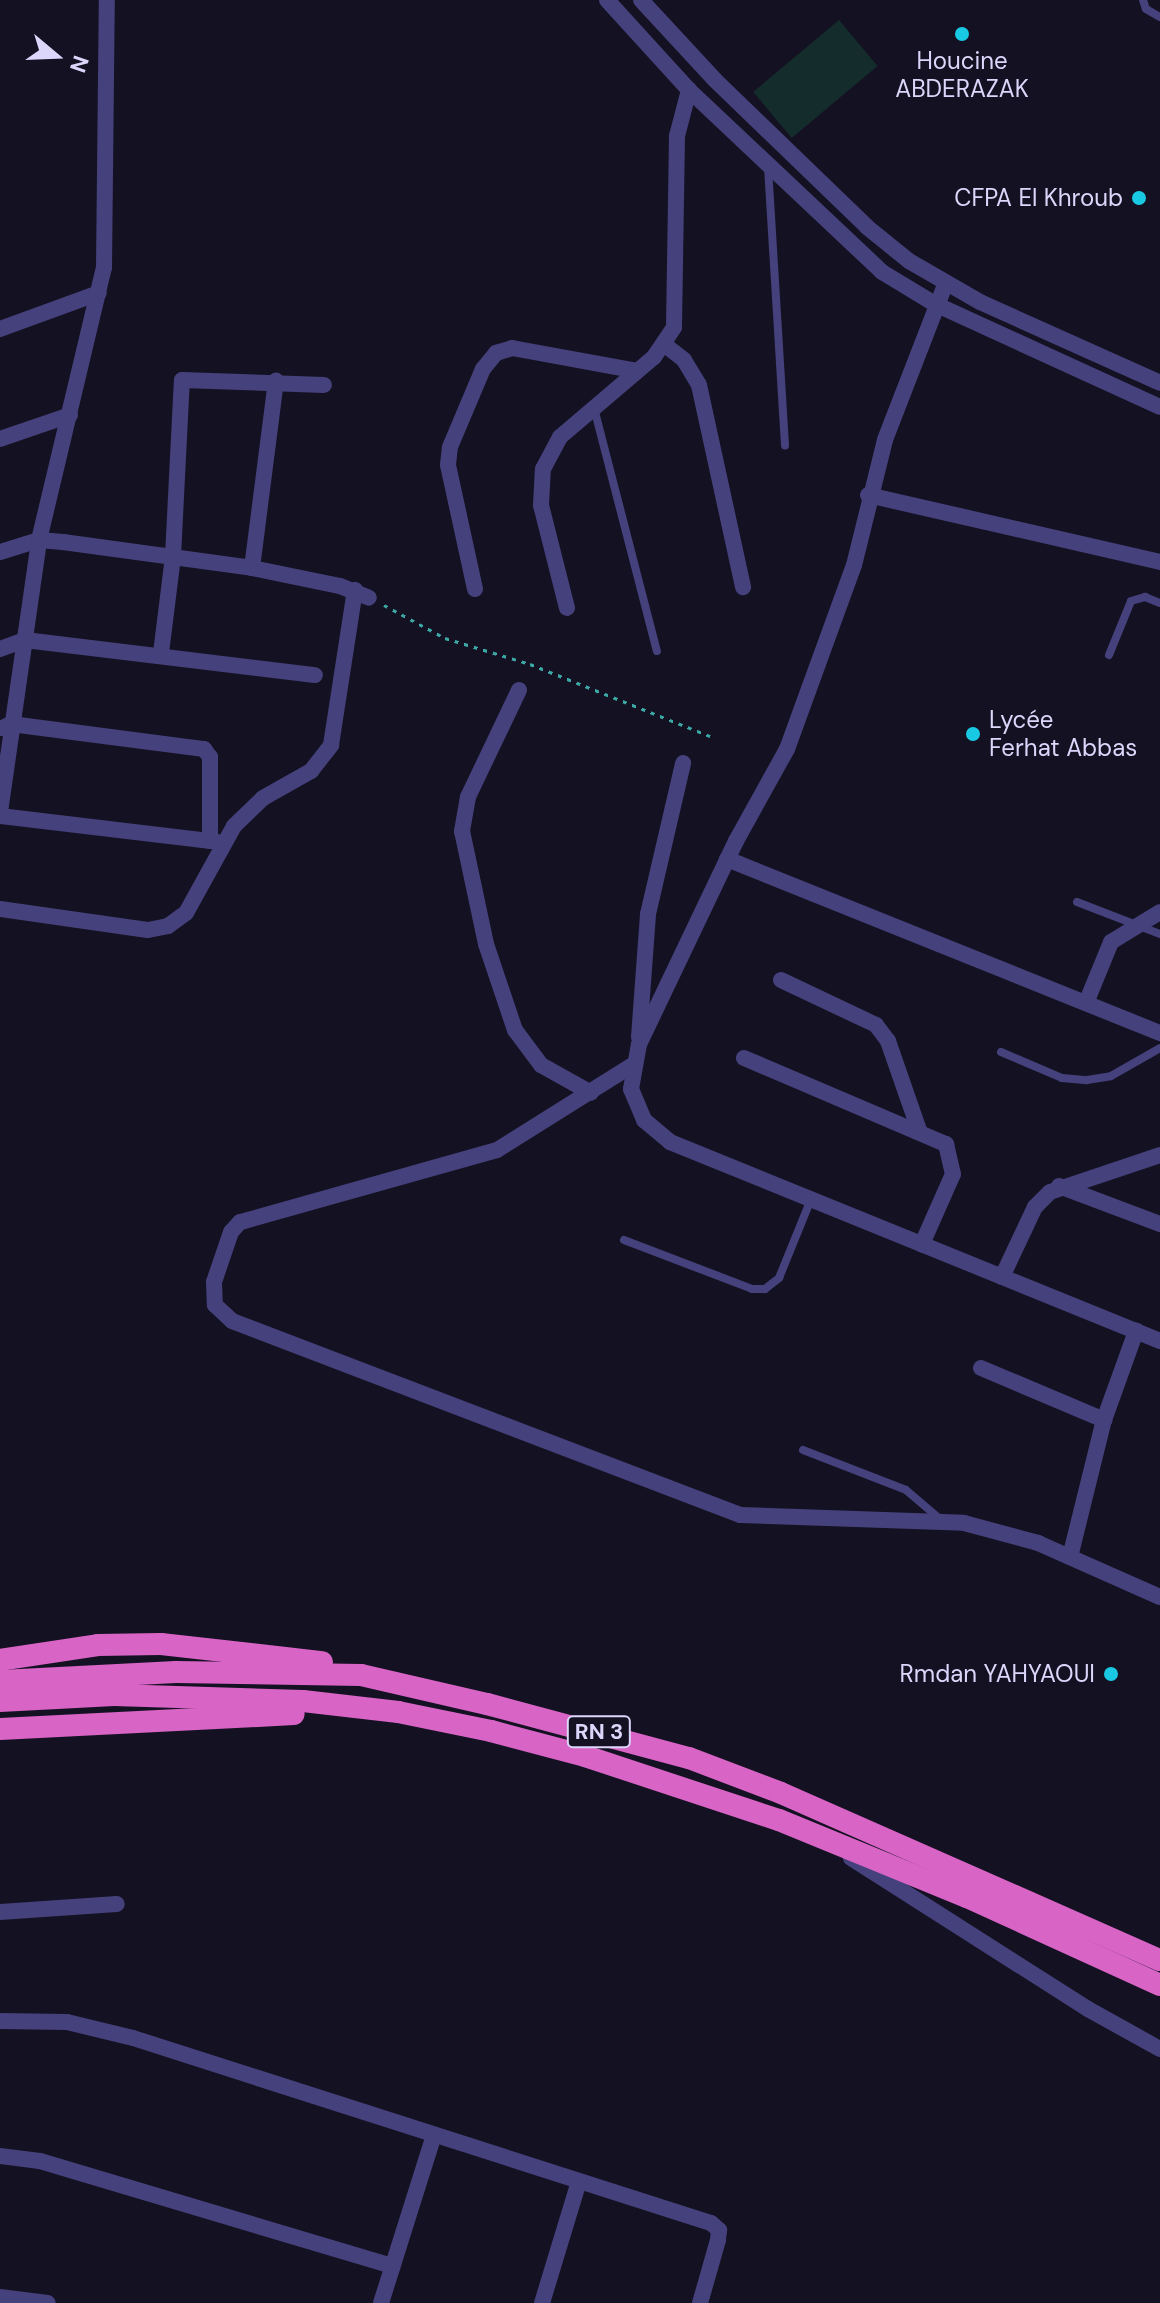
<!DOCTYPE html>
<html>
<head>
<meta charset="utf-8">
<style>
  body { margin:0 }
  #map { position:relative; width:1160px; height:2303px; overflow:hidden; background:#141122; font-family:"DM Sans",sans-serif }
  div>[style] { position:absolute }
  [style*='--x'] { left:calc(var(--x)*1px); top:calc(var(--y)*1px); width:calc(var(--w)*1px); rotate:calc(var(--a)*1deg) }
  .green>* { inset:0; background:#142c2b; transform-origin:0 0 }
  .path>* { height:3px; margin-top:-1.5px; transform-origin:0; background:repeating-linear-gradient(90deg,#3ca9a6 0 4px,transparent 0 10px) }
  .service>* { height:8px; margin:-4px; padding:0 4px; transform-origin:4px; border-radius:4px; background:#45417c }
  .minor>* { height:16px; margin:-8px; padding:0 8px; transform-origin:8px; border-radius:8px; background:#45417c }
  .trunk>* { height:22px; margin:-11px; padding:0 11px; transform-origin:11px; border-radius:11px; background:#d864c6 }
  .dots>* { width:22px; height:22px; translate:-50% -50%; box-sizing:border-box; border:4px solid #141122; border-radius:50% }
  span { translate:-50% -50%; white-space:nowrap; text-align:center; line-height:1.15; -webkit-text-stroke:7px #141122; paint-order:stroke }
  .shield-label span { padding:2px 6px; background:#141122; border:2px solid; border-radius:6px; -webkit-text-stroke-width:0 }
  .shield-label { font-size:22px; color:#dcd6fb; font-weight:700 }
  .poi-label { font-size:24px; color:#dcd6fb }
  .right { translate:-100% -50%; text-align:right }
  .left { translate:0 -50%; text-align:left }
  .north { position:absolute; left:16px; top:16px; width:80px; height:80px; -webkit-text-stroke:6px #141122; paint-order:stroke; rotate:109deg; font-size:22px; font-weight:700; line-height:32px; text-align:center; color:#dcd6fb }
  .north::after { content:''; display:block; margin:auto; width:28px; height:36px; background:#dcd6fb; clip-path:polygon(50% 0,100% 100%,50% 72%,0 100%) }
</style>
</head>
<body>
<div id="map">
  <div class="green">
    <div style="left:839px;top:20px;width:60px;height:112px;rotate:50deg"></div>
  </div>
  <div class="path">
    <div style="--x:384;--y:605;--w:69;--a:28.4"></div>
    <div style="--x:445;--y:638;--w:89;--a:17"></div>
    <div style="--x:530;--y:664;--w:194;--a:21.8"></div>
  </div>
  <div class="service">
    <div style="--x:1143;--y:0;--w:9;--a:72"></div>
    <div style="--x:1146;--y:9;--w:16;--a:30"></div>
    <div style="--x:768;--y:167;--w:279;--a:86.5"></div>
    <div style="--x:594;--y:408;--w:251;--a:75.5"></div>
    <div style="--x:1109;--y:655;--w:58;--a:-67.8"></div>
    <div style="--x:1131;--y:601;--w:15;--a:-16"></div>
    <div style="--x:1145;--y:597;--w:16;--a:22"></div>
    <div style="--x:1077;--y:902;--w:89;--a:21.1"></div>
    <div style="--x:1001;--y:1052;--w:66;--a:23.1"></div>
    <div style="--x:1062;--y:1078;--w:25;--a:5"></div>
    <div style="--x:1087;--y:1080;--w:24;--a:-9"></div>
    <div style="--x:1111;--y:1076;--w:56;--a:-29.7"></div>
    <div style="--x:624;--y:1240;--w:137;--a:20.9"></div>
    <div style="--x:752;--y:1289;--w:13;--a:0"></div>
    <div style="--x:765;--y:1289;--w:18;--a:-38"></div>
    <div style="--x:779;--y:1278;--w:85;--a:-67.9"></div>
    <div style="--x:803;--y:1450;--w:110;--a:21.2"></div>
    <div style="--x:906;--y:1490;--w:45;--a:40.5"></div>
  </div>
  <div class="minor">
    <div style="--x:607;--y:0;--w:122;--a:47.7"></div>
    <div style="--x:689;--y:90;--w:265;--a:43.3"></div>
    <div style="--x:882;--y:272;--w:62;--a:31.1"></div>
    <div style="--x:935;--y:304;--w:247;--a:24.6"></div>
    <div style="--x:641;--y:0;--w:109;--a:47.2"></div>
    <div style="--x:715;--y:80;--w:211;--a:44"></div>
    <div style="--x:867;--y:227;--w:54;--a:39"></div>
    <div style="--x:909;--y:261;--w:82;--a:30"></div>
    <div style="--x:980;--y:302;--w:197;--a:24.2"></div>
    <div style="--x:945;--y:285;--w:166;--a:111.2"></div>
    <div style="--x:885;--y:440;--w:129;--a:103.9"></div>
    <div style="--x:854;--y:565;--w:196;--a:110"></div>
    <div style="--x:787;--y:749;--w:105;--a:119"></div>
    <div style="--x:736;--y:841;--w:225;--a:115.5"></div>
    <div style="--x:639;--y:1044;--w:46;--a:100.1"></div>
    <div style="--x:631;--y:1089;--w:34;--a:67"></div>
    <div style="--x:644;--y:1120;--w:34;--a:40"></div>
    <div style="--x:670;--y:1142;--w:529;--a:22.1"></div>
    <div style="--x:0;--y:329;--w:105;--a:-20"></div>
    <div style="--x:665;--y:345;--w:24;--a:38"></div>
    <div style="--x:684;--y:360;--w:29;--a:59"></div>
    <div style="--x:699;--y:385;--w:207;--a:77.7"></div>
    <div style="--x:0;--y:439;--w:74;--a:-18.9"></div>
    <div style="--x:868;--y:495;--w:300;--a:12.9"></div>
    <div style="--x:0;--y:552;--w:41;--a:-17.1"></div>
    <div style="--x:39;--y:540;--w:24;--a:5"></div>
    <div style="--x:63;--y:542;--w:191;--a:7.8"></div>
    <div style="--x:252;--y:568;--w:90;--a:11.6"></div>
    <div style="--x:340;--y:586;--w:31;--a:22"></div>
    <div style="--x:252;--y:568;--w:189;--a:-82.7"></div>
    <div style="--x:475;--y:589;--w:127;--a:-102.3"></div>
    <div style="--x:448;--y:465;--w:18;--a:-84"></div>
    <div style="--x:450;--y:447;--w:85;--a:-67.1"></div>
    <div style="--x:483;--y:369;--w:21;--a:-51"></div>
    <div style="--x:496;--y:353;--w:17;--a:-17"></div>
    <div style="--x:512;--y:348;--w:127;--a:10.4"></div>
    <div style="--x:567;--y:608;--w:106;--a:-104.2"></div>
    <div style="--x:541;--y:505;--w:36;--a:-87"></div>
    <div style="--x:543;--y:469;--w:36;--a:-62"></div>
    <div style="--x:560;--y:437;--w:123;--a:-40.4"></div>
    <div style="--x:654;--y:357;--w:36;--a:-56"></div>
    <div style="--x:674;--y:327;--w:191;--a:-89.1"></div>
    <div style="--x:677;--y:136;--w:48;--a:-75.4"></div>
    <div style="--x:0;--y:649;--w:27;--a:-20"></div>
    <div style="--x:25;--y:640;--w:292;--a:6.9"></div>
    <div style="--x:161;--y:653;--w:98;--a:-82.9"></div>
    <div style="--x:173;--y:556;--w:176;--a:-87.1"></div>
    <div style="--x:182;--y:380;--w:142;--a:2"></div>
    <div style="--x:519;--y:690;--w:119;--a:115.5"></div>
    <div style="--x:468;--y:797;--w:35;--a:100"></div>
    <div style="--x:462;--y:831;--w:116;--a:78"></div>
    <div style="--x:486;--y:944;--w:91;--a:71.4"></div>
    <div style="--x:515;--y:1030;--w:44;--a:53.4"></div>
    <div style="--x:541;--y:1065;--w:57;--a:29.2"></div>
    <div style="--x:2;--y:728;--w:10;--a:-24"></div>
    <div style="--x:11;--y:724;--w:195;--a:7.4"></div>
    <div style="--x:204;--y:749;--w:10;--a:53"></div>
    <div style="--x:210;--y:757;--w:84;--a:90"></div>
    <div style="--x:0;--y:812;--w:275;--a:-81.8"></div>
    <div style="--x:39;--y:540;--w:280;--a:-76.6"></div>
    <div style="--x:104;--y:268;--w:268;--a:-89.4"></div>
    <div style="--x:0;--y:816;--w:219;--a:6.8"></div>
    <div style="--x:727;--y:859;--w:467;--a:21.9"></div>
    <div style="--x:0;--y:909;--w:149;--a:8.1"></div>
    <div style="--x:148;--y:930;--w:20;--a:-11"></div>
    <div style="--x:168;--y:926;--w:22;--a:-36"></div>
    <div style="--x:186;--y:913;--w:99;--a:-61.1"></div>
    <div style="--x:234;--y:826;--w:40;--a:-44"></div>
    <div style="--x:263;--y:798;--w:55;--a:-29.4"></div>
    <div style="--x:311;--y:771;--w:33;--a:-52"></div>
    <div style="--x:331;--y:745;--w:157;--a:-81.2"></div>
    <div style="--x:781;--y:980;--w:105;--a:25.3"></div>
    <div style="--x:876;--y:1025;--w:20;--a:53"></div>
    <div style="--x:888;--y:1041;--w:94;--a:70.8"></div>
    <div style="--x:1086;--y:1003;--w:66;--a:-67.7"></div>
    <div style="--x:1111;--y:942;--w:57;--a:-31.5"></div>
    <div style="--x:639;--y:1037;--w:123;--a:-85.8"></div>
    <div style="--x:648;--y:914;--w:155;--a:-76.9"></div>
    <div style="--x:744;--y:1058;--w:220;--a:23.1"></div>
    <div style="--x:946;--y:1144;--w:31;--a:77"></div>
    <div style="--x:953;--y:1174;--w:77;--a:113.9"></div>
    <div style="--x:631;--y:1066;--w:158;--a:147.9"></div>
    <div style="--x:497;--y:1150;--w:267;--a:164.3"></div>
    <div style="--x:240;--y:1222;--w:13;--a:132"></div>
    <div style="--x:231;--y:1232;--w:53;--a:108.8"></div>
    <div style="--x:214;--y:1282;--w:23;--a:88"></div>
    <div style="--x:215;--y:1305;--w:23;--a:43"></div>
    <div style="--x:232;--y:1321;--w:544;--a:20.9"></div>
    <div style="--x:740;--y:1515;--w:224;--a:2"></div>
    <div style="--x:964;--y:1523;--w:77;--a:15.1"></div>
    <div style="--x:1038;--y:1543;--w:133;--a:23.9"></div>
    <div style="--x:1059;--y:1186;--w:108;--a:20.6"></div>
    <div style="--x:1002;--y:1277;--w:77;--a:-64.8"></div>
    <div style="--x:1035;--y:1207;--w:21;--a:-45"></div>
    <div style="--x:1050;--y:1192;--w:116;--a:-18.6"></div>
    <div style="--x:981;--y:1368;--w:134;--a:22.9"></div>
    <div style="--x:1070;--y:1557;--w:141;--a:-76.1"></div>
    <div style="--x:1104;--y:1420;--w:95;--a:-70.2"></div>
    <div style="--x:851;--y:1858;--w:281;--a:32.5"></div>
    <div style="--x:1088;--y:2009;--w:82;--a:29.1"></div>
    <div style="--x:0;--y:1912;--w:117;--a:-3.9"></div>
    <div style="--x:0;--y:2021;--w:67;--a:0.9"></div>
    <div style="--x:67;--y:2022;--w:68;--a:13.6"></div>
    <div style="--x:133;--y:2038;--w:607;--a:17.75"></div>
    <div style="--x:711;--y:2223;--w:11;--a:41"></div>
    <div style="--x:719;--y:2230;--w:10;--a:96"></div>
    <div style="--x:718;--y:2240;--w:66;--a:105.9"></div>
    <div style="--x:0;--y:2156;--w:40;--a:7.1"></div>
    <div style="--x:40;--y:2161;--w:368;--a:16.6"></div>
    <div style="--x:0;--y:2297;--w:48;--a:7.1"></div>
    <div style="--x:381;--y:2303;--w:176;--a:-72.5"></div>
    <div style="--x:542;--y:2303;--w:127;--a:-73.1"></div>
  </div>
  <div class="trunk">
    <div style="--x:0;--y:1660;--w:99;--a:-8.7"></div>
    <div style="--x:98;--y:1645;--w:63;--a:-0.9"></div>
    <div style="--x:161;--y:1644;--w:162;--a:6.4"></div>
    <div style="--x:0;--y:1681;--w:176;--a:-2.9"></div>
    <div style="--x:176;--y:1672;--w:185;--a:0.9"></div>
    <div style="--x:361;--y:1675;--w:129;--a:13"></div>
    <div style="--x:487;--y:1704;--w:209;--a:15"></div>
    <div style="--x:689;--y:1758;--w:98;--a:20.8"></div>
    <div style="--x:781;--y:1793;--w:414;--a:23.8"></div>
    <div style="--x:0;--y:1701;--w:114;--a:-3"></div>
    <div style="--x:114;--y:1695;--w:189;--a:1.8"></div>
    <div style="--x:303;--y:1701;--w:96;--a:6.6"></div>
    <div style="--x:398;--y:1712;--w:95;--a:11.5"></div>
    <div style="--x:491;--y:1731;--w:97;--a:14.9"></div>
    <div style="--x:585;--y:1756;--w:204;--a:18.3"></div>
    <div style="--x:779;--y:1820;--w:203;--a:22.3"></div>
    <div style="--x:967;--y:1897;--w:212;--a:24.5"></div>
    <div style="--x:0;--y:1729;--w:294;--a:-2.9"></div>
  </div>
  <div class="dots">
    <div style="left:962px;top:34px;background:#19c9e4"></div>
    <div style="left:1139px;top:198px;background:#19c9e4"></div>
    <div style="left:973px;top:734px;background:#19c9e4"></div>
    <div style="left:1111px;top:1674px;background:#19c9e4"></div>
  </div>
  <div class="shield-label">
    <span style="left:599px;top:1732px">RN 3</span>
  </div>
  <div class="poi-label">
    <span style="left:962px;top:75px">Houcine<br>ABDERAZAK</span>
    <span class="right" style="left:1123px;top:198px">CFPA El Khroub</span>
    <span class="left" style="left:989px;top:734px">Lycée<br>Ferhat Abbas</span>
    <span class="right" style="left:1095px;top:1674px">Rmdan YAHYAOUI</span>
  </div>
  <div class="north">N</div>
</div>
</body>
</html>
